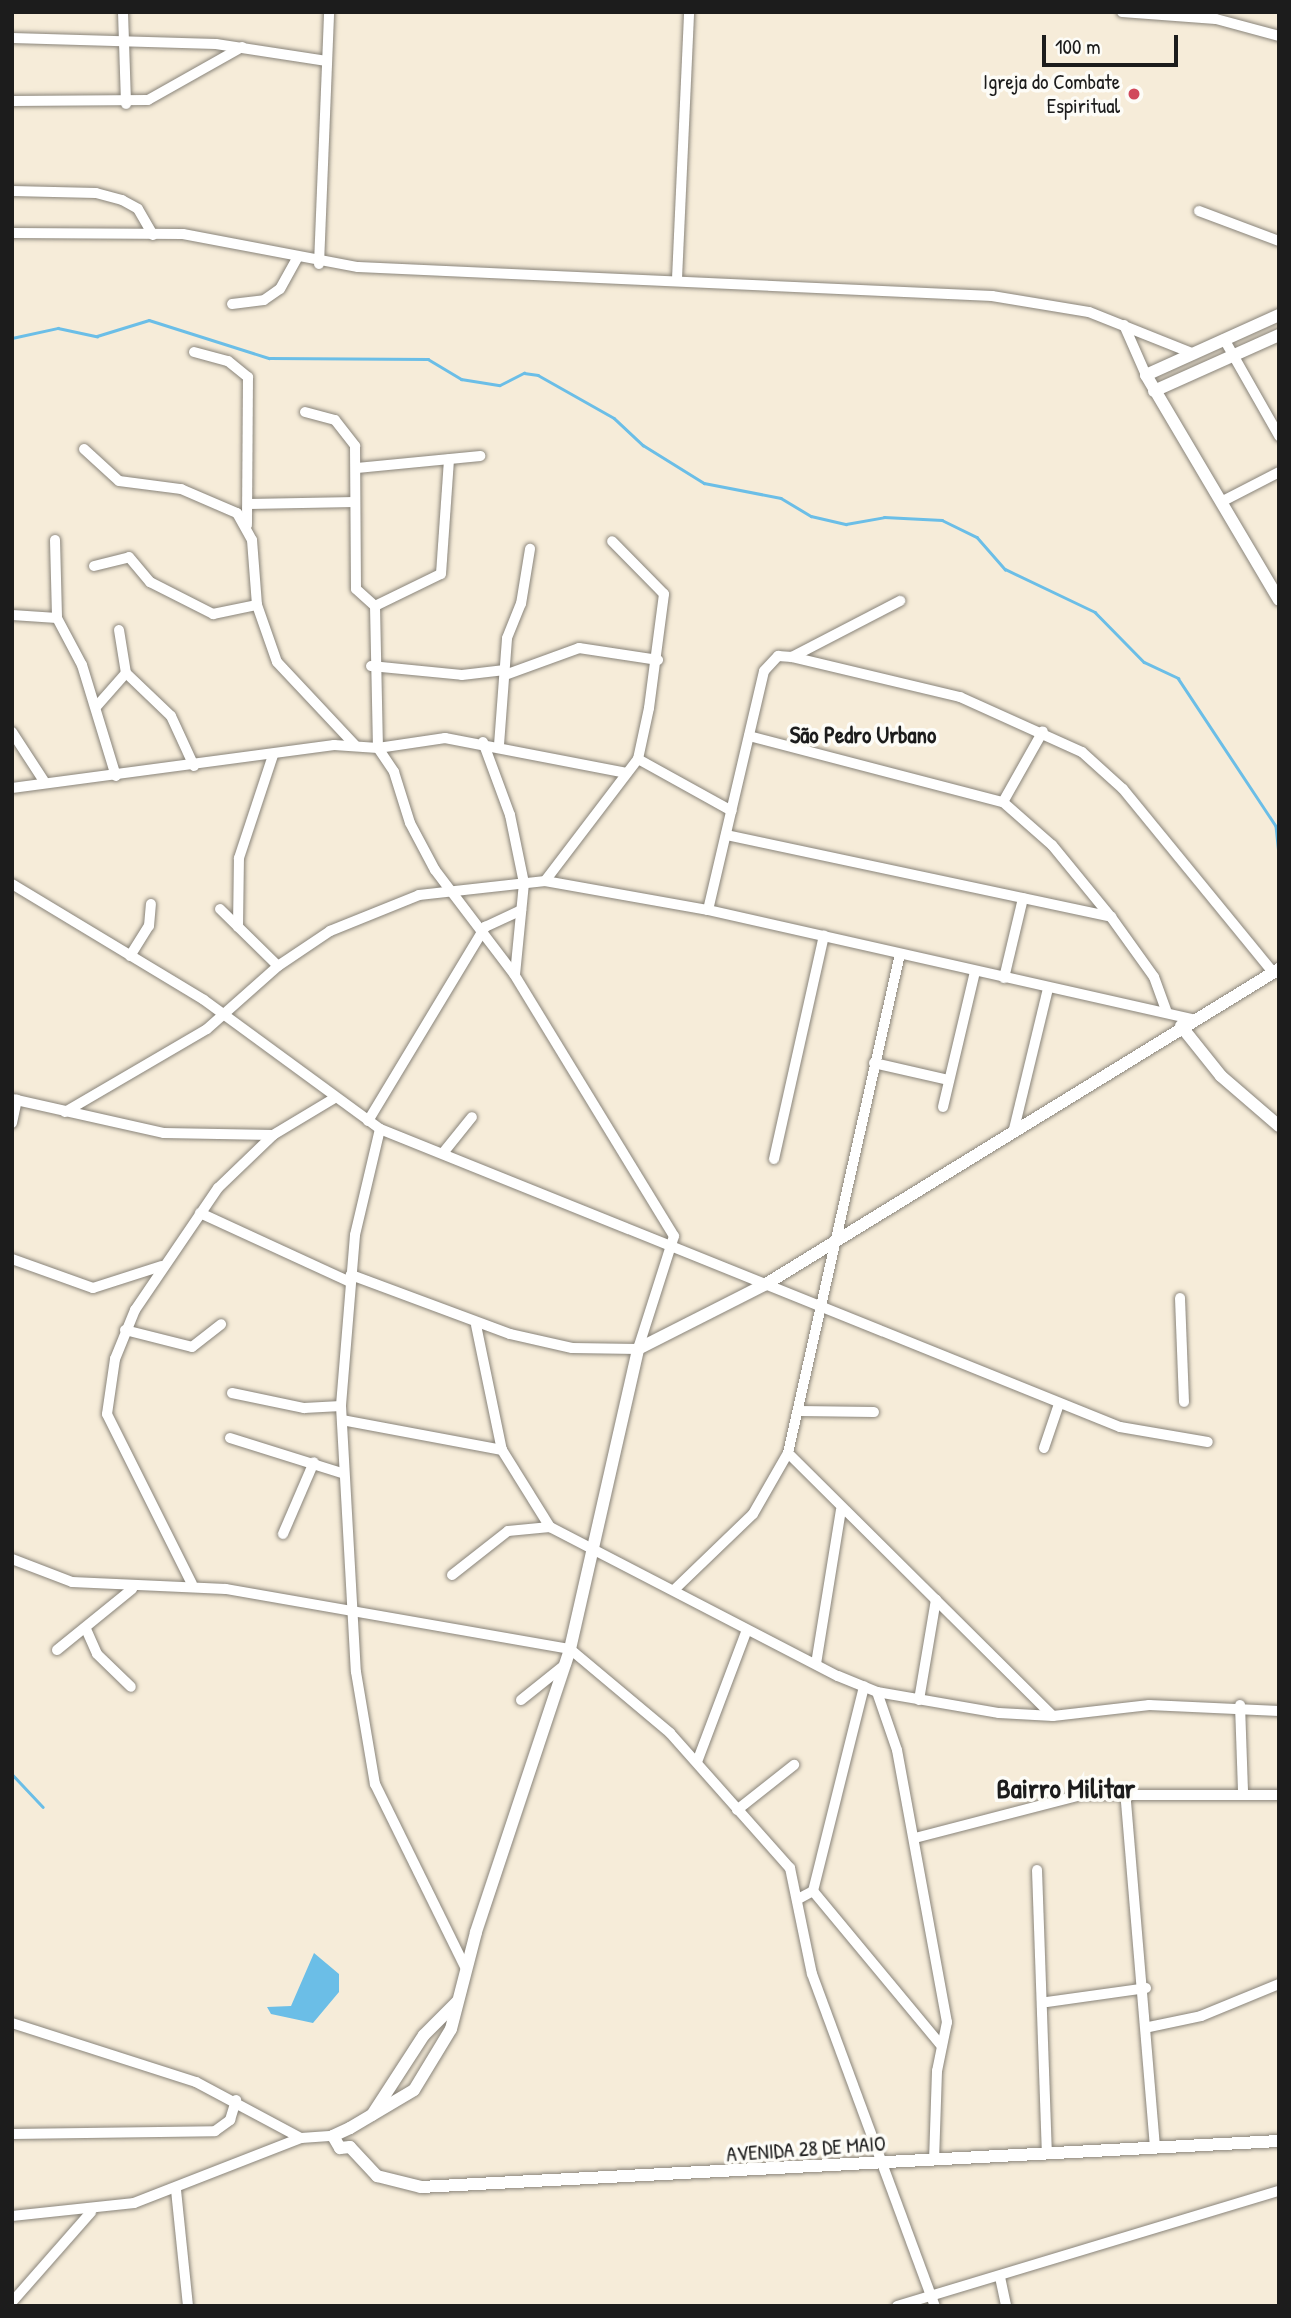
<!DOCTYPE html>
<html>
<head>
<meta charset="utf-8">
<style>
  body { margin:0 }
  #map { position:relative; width:1291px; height:2318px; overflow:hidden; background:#f6ecd9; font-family:"Patrick Hand",sans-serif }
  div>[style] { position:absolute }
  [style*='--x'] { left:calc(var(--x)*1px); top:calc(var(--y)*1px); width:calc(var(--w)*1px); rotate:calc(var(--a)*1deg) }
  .water>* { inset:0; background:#6bbee7 }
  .stream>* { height:2.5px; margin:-1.25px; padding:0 1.25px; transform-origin:1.25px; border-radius:1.25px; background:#6bbee7 }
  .roads { filter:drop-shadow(0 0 2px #89847a) drop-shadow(0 0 2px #89847a) }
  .minor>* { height:10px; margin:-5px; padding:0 5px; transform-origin:5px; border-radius:5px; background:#fff }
  .tertiary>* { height:12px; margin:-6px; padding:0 6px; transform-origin:6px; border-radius:6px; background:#fff }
  .dots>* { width:19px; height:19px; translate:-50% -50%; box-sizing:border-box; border:4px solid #fdfcf7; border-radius:50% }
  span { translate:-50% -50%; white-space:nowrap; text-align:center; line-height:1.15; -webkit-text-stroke:7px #fdfcf7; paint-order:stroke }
  .poi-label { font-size:21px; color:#1c1c1c }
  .right { translate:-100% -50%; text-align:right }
  .street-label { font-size:21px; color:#1c1c1c }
  .neighbourhood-label { font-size:23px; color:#1c1c1c; font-weight:700 }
  .district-label { font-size:28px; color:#1c1c1c; font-weight:700 }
  .frame { position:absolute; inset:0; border:14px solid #1c1c1c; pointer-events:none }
  .scale { position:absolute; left:1042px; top:35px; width:136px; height:32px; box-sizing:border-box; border:4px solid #1c1c1c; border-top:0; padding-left:9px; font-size:21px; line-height:24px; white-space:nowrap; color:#1c1c1c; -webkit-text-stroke:5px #fdfcf7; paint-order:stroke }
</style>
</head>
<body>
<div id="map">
  <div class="water">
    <div style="clip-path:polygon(314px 1953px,339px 1974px,339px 1992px,313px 2023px,271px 2014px,267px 2007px,291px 2006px)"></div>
  </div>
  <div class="stream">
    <div style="--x:12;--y:338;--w:47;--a:-12.3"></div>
    <div style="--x:58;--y:328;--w:40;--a:12"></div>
    <div style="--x:97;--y:336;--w:54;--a:-17.1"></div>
    <div style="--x:149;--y:320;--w:126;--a:17.6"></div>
    <div style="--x:269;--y:358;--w:159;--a:0.4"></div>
    <div style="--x:428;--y:359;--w:39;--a:31"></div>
    <div style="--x:461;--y:379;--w:39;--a:9"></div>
    <div style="--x:500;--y:385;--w:27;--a:-27"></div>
    <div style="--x:524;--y:373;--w:14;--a:8"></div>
    <div style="--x:538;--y:375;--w:87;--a:29.5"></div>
    <div style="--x:614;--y:418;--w:40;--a:43"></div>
    <div style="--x:643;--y:445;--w:72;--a:31.9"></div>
    <div style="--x:704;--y:483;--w:78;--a:11"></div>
    <div style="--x:781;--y:498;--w:35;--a:31"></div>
    <div style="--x:811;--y:516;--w:36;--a:13"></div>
    <div style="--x:846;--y:524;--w:39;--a:-10"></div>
    <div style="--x:884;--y:517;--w:58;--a:3"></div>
    <div style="--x:942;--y:520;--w:39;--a:26"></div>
    <div style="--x:977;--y:537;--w:43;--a:48.8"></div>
    <div style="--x:1005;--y:569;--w:100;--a:25.5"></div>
    <div style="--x:1095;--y:612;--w:70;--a:45.6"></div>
    <div style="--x:1144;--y:662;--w:38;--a:25"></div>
    <div style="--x:1178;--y:678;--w:178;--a:56.5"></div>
    <div style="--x:1276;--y:826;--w:27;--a:84"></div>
    <div style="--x:12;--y:1774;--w:45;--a:46.8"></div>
  </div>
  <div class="roads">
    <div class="minor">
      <div style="--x:123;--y:12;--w:92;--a:88.1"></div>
      <div style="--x:1122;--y:12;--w:94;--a:4.3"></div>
      <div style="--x:1216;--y:19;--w:65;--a:15.1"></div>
      <div style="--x:12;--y:38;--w:204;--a:1.7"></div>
      <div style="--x:216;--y:44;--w:112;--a:8.7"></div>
      <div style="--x:12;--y:101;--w:136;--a:-0.4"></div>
      <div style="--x:148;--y:100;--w:108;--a:-29.4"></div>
      <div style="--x:12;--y:191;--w:84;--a:1.4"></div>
      <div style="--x:96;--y:193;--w:27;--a:15"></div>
      <div style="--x:122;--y:200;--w:18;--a:29"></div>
      <div style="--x:138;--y:209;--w:30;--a:60"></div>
      <div style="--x:1199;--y:211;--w:85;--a:20.6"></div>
      <div style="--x:12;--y:233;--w:171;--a:0.3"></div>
      <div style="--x:183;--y:234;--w:178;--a:10.7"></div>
      <div style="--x:358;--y:267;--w:635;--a:2.62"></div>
      <div style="--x:992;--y:296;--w:98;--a:9.4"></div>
      <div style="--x:1089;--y:312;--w:111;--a:21.7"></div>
      <div style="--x:319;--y:264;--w:252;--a:-87.7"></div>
      <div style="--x:677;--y:279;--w:267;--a:-87.4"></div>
      <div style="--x:232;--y:304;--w:32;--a:-7"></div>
      <div style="--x:264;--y:300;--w:19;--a:-35"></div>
      <div style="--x:280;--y:289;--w:35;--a:-61"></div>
      <div style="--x:1124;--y:325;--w:55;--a:66.3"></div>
      <div style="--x:1224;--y:339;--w:112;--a:60.4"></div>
      <div style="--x:194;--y:352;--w:35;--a:15"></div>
      <div style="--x:228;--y:361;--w:26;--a:39"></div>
      <div style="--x:248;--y:377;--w:148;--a:90.4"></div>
      <div style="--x:305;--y:412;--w:31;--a:15"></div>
      <div style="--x:335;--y:420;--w:33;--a:52"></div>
      <div style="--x:355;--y:446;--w:143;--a:89.6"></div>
      <div style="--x:356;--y:589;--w:25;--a:42"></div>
      <div style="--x:375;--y:606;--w:142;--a:88.8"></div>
      <div style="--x:378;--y:748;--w:29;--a:56"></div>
      <div style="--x:394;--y:772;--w:53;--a:72.6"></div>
      <div style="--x:410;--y:823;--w:53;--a:62"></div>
      <div style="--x:435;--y:870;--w:131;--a:52.8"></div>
      <div style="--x:514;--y:974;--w:307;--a:58.6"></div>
      <div style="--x:674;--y:1236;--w:119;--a:107.7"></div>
      <div style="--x:638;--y:1349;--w:66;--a:-179.1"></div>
      <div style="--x:572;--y:1348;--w:64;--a:-167.3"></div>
      <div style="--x:510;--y:1334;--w:170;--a:-159.6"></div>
      <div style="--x:84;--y:449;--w:47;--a:42.4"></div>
      <div style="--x:119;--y:481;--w:63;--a:7.4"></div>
      <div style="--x:181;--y:489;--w:61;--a:23.2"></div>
      <div style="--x:237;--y:513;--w:31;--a:61"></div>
      <div style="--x:252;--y:540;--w:65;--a:85.6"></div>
      <div style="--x:257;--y:605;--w:60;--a:70.7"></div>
      <div style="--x:277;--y:662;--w:115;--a:46.8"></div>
      <div style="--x:357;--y:468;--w:124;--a:-5.6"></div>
      <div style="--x:1221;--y:502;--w:65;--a:-27.3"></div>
      <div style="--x:249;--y:504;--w:106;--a:-1.1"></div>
      <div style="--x:55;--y:540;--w:78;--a:88.5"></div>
      <div style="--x:94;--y:566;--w:36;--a:-14"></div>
      <div style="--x:129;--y:557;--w:33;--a:50"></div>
      <div style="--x:150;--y:582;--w:71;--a:26.9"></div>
      <div style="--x:213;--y:614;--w:45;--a:-11.6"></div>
      <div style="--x:375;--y:606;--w:73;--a:-25.9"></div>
      <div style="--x:441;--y:574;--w:115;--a:-86"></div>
      <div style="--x:12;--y:615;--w:45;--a:3.8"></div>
      <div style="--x:57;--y:618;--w:53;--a:62"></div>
      <div style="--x:82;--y:665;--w:116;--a:73"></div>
      <div style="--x:119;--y:630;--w:44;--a:80.8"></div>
      <div style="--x:126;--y:673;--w:62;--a:43.7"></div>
      <div style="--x:171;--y:716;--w:55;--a:65.3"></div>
      <div style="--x:792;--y:657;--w:122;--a:-27.4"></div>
      <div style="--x:371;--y:666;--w:91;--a:5.6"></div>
      <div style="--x:462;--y:675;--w:43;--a:-6.6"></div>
      <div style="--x:505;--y:675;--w:79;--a:-20"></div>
      <div style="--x:579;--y:648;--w:80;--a:8.6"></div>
      <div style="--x:96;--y:707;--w:45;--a:-48.6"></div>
      <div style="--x:12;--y:732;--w:59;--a:56.9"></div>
      <div style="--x:749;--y:736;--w:262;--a:14.6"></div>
      <div style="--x:1003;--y:802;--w:65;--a:41.3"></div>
      <div style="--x:1052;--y:845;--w:93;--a:50.7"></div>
      <div style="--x:1111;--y:917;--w:74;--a:54.4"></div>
      <div style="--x:1154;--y:977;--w:37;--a:70"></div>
      <div style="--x:483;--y:742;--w:78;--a:69.7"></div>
      <div style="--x:510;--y:815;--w:69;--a:78.4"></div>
      <div style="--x:524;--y:883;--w:91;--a:95.6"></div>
      <div style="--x:499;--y:745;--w:107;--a:-85.7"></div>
      <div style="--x:507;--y:638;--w:37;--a:-68"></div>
      <div style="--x:521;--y:604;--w:56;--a:-80.7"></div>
      <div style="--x:638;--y:759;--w:107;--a:29"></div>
      <div style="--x:12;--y:788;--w:325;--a:-7.6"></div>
      <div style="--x:334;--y:745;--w:44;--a:3.9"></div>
      <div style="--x:378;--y:748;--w:68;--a:-8.5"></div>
      <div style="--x:445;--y:738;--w:185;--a:10.9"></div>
      <div style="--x:1003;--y:802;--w:81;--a:-60.6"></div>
      <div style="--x:726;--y:835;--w:394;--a:12"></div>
      <div style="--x:545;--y:881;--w:153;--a:-52.7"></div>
      <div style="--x:638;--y:759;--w:52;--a:-77.8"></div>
      <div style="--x:649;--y:708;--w:115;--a:-82.5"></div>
      <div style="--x:664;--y:594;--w:74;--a:-134.5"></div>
      <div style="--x:12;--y:884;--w:224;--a:31.1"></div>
      <div style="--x:204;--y:1000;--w:218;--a:36.2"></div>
      <div style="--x:380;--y:1129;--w:798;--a:21.93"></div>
      <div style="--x:1120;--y:1427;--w:89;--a:9.7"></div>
      <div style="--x:220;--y:909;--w:81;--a:44.5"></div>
      <div style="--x:708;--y:910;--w:245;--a:-76.8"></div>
      <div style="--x:764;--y:671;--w:21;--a:-47"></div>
      <div style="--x:778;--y:656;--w:14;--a:4"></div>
      <div style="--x:792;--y:657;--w:173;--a:13.4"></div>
      <div style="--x:960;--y:697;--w:134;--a:24.3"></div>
      <div style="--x:1082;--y:752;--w:55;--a:42.1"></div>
      <div style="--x:1123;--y:789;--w:237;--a:50.7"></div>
      <div style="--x:238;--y:927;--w:69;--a:-89.2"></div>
      <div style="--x:239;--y:858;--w:108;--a:-71.7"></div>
      <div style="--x:130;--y:956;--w:36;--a:-58"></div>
      <div style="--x:149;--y:926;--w:22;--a:-85"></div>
      <div style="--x:1004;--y:978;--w:82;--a:-76.6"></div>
      <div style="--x:874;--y:1063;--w:77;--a:12.8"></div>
      <div style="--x:12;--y:1099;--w:156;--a:12.6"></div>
      <div style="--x:164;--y:1133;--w:109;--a:1.1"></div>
      <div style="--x:943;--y:1107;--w:139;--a:-76.7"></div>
      <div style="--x:65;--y:1112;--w:164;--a:-30.3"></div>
      <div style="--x:207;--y:1029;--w:95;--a:-41.6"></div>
      <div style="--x:278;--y:966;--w:63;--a:-33.9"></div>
      <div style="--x:330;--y:931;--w:96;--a:-22"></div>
      <div style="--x:419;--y:895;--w:127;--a:-6.3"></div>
      <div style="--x:545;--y:881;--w:166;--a:10.1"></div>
      <div style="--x:708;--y:910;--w:496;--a:12.7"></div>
      <div style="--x:368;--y:1121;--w:227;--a:-58.9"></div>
      <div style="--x:485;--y:927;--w:40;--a:-25"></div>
      <div style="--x:12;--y:1123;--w:24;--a:-78"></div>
      <div style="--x:380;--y:1129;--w:109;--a:103.3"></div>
      <div style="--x:355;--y:1235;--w:172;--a:94.7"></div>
      <div style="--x:341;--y:1406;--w:266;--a:86.8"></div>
      <div style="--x:356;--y:1672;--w:114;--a:80.4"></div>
      <div style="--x:375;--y:1784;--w:206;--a:63.8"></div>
      <div style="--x:1014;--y:1129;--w:145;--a:-76.4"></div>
      <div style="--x:443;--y:1153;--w:46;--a:-51.1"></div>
      <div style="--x:774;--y:1159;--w:229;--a:-77.4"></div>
      <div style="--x:200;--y:1213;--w:165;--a:24.7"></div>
      <div style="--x:12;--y:1259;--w:86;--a:19.7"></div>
      <div style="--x:93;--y:1288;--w:72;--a:-17.7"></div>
      <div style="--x:1180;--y:1298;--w:104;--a:87.8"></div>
      <div style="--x:476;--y:1325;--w:128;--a:78.3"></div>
      <div style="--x:502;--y:1450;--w:91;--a:58.1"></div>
      <div style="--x:550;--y:1527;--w:324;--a:27.4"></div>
      <div style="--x:838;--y:1676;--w:42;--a:22.3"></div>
      <div style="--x:877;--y:1692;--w:124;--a:9.8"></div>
      <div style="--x:999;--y:1713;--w:54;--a:3.2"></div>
      <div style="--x:1053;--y:1716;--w:97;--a:-6.5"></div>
      <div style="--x:1149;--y:1705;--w:130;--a:2.6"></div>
      <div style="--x:125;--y:1330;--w:69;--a:14.2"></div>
      <div style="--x:192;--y:1347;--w:37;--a:-38"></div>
      <div style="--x:232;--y:1393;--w:74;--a:11.8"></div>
      <div style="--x:304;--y:1408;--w:37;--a:-3"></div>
      <div style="--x:799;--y:1411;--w:75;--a:0.8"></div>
      <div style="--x:342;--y:1420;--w:163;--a:10.6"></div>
      <div style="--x:230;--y:1438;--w:117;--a:17.4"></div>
      <div style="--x:1044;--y:1448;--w:46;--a:-71.2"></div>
      <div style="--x:788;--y:1453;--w:373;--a:44.8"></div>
      <div style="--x:283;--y:1534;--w:78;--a:-66.7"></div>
      <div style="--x:12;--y:1559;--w:64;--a:21"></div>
      <div style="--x:72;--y:1582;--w:154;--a:2.6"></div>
      <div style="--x:226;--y:1589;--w:349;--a:9.9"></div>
      <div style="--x:570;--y:1649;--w:131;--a:40"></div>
      <div style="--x:670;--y:1733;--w:181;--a:48.4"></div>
      <div style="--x:790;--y:1868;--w:108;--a:78.3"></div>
      <div style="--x:812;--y:1974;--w:354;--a:69.7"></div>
      <div style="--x:452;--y:1575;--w:71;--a:-38.2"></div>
      <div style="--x:508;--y:1531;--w:42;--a:-5.4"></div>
      <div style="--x:192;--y:1584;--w:190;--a:-116.6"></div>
      <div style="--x:107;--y:1414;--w:56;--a:-81.7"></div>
      <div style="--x:115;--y:1359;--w:53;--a:-67.8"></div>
      <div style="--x:135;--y:1310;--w:148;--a:-55.8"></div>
      <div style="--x:218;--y:1188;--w:76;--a:-43.9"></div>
      <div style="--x:273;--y:1135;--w:70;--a:-31"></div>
      <div style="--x:675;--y:1589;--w:108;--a:-43.9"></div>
      <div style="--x:753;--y:1514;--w:70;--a:-60.2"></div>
      <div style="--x:788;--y:1453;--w:511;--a:-77.35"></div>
      <div style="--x:86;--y:1629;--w:27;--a:66"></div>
      <div style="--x:97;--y:1654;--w:47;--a:44.1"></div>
      <div style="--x:57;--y:1650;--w:97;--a:-39.1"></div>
      <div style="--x:816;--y:1664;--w:156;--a:-80.8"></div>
      <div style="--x:877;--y:1692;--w:61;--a:71"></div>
      <div style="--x:897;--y:1750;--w:277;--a:79.6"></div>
      <div style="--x:947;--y:2022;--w:50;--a:101.5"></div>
      <div style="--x:937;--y:2071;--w:89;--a:91.9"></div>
      <div style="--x:521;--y:1700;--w:58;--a:-38.7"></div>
      <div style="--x:919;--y:1700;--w:102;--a:-80.4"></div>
      <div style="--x:1240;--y:1705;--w:87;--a:88"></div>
      <div style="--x:697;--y:1762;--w:141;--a:-69.3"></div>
      <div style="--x:1125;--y:1790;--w:358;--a:85.2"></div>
      <div style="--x:737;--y:1810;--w:73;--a:-38.3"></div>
      <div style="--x:915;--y:1838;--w:171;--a:-14.5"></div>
      <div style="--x:1081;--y:1795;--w:198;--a:0"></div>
      <div style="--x:1037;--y:1870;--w:283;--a:88"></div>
      <div style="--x:813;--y:1891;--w:200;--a:50.3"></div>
      <div style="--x:800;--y:1898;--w:15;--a:-28"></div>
      <div style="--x:813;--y:1891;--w:211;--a:-76"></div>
      <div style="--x:1047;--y:2002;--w:100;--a:-8"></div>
      <div style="--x:12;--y:2023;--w:193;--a:17.8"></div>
      <div style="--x:196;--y:2082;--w:119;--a:28.1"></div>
      <div style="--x:1149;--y:2027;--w:53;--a:-11.9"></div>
      <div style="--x:1201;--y:2016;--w:84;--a:-22.3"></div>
      <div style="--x:12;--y:2134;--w:203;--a:-0.8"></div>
      <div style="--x:215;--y:2131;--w:19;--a:-36"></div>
      <div style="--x:230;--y:2120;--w:21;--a:-73"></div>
      <div style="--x:176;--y:2190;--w:117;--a:84.1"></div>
      <div style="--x:12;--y:2216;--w:123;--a:-6.1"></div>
      <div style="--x:134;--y:2203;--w:179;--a:-21.3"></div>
      <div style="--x:301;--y:2138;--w:32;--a:-4"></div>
      <div style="--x:1000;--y:2277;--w:30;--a:78"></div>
      <div style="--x:12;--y:2302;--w:120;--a:-48.7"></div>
      <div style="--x:897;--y:2306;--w:399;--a:-16.8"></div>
    </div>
    <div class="tertiary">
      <div style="--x:1279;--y:315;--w:146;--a:155.7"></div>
      <div style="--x:1146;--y:375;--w:261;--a:59.4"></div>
      <div style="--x:1154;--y:391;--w:137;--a:-24.1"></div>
      <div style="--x:1181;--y:1026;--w:64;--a:51.3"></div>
      <div style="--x:1221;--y:1076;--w:77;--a:40.8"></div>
      <div style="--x:372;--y:2115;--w:95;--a:-57"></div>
      <div style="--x:424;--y:2035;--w:47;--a:-45"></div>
      <div style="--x:350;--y:2128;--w:74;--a:-30.7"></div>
      <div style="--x:414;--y:2090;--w:71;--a:-58.8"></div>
      <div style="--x:451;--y:2029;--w:100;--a:-75.5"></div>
      <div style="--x:476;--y:1932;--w:298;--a:-71.6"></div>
      <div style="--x:570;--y:1649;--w:308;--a:-77.2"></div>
      <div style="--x:638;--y:1349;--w:144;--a:-26.9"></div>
      <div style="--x:766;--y:1284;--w:602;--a:-31.55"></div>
      <div style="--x:350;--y:2128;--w:19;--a:155"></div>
      <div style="--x:333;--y:2136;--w:14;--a:60"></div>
      <div style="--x:340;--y:2148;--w:10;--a:-6"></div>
      <div style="--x:350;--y:2147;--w:40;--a:47"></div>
      <div style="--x:377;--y:2176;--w:45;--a:14"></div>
      <div style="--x:421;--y:2187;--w:859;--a:-3.07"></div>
    </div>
  </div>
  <div class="dots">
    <div style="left:1134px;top:94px;background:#d1495b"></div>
  </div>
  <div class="poi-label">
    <span class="right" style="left:1120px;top:94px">Igreja do Combate<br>Espiritual</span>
  </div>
  <div class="street-label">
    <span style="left:806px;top:2149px;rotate:-4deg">AVENIDA 28 DE MAIO</span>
  </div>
  <div class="neighbourhood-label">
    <span style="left:863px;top:735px">São Pedro Urbano</span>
  </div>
  <div class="district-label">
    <span style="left:1066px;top:1788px">Bairro Militar</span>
  </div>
  <div class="frame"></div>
  <div class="scale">100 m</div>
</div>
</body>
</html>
